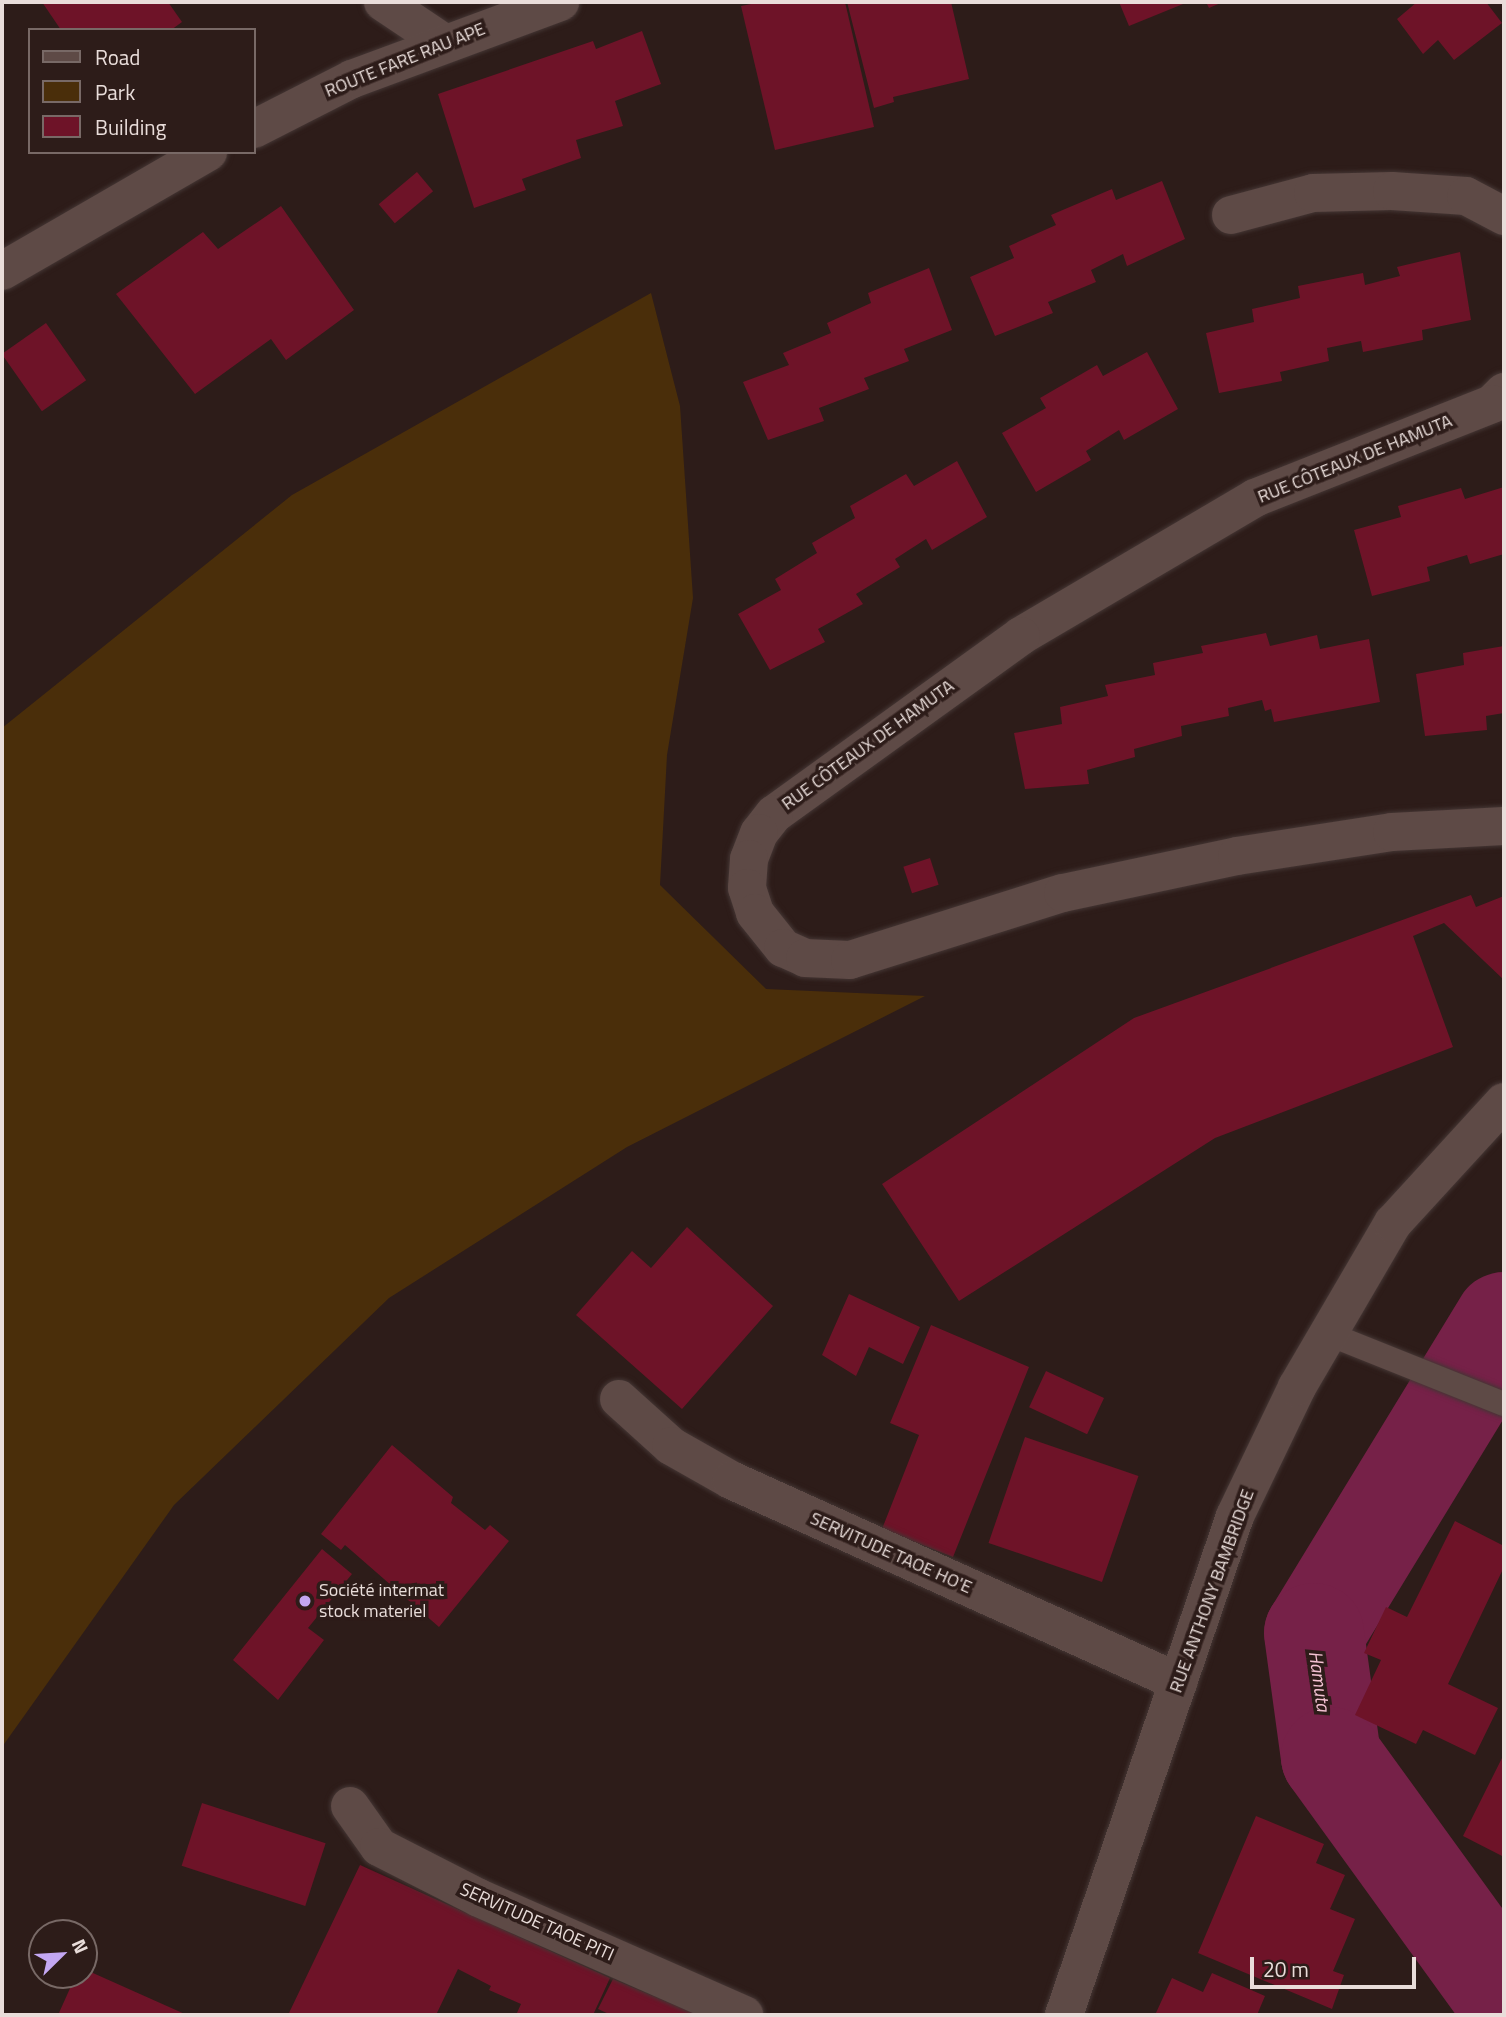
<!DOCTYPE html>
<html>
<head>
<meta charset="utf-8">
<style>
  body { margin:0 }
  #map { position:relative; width:1506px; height:2017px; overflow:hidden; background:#2d1c19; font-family:"Titillium Web",sans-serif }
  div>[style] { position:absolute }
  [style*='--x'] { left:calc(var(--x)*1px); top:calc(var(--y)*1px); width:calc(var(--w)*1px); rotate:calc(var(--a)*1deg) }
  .green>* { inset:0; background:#4a2e0a }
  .river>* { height:100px; margin:-50px; padding:0 50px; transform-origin:50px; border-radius:50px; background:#762148 }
  .building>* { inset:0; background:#6e1328; transform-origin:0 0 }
  .roads { filter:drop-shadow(0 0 2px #443634) drop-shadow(0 0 2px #443634) }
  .lane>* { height:24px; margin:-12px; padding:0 12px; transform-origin:12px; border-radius:12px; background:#5e4a46 }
  .street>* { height:38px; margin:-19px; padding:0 19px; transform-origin:19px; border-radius:19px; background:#5e4a46 }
  .secondary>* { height:38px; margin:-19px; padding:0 19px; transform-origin:19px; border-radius:19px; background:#5e4a46 }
  .dots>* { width:19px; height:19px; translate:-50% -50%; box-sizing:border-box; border:4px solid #2d1c19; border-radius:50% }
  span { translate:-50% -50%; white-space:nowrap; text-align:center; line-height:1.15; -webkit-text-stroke:7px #2d1c19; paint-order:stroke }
  .street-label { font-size:18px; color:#e9ddda }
  .poi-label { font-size:18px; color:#e9ddda }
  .left { translate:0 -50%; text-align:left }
  .water-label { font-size:19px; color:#f4c2d3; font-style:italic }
  .frame { position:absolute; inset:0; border:4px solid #e9ddda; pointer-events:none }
  .legend { position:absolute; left:28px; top:28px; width:228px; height:126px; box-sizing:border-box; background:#2d1c19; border:2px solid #786966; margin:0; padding:9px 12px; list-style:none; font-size:21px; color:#e9ddda }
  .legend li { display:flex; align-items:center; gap:14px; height:35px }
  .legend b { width:35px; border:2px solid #786966 }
  .north { position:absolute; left:28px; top:1919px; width:70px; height:70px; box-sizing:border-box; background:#2d1c19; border:2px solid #786966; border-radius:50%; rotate:66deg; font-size:19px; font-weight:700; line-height:28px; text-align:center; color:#e9ddda }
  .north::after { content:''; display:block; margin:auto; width:24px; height:32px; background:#c3a7f2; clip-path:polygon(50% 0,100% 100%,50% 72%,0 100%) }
  .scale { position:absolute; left:1250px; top:1957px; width:166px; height:32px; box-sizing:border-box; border:4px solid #e9ddda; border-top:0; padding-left:9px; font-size:21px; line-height:24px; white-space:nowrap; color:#e9ddda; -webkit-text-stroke:5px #2d1c19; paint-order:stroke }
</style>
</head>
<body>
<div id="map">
  <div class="green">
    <div style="clip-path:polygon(651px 293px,680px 406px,693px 598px,667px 755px,660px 885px,766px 989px,925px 996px,627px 1147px,389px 1298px,174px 1505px,2px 1747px,2px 728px,292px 495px)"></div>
  </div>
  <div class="river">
    <div style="--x:1504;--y:1322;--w:364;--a:121.4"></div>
    <div style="--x:1314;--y:1633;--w:125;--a:82.2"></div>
    <div style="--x:1331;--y:1757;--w:295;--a:54.1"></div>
  </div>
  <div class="building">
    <div style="clip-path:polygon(42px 2px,168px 2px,182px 22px,171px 30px,61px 30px)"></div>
    <div style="clip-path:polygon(761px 2px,845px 2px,874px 127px,775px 150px,741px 6px)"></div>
    <div style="clip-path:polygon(847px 2px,951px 2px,969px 79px,893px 97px,894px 102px,874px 108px)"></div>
    <div style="clip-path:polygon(1119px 2px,1188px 2px,1129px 26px)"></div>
    <div style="clip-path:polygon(1206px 2px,1223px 2px,1209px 8px)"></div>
    <div style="clip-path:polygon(1417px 2px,1486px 2px,1502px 23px,1454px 60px,1438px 40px,1423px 54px,1397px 19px)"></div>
    <div style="clip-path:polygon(642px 31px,661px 84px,615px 101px,623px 126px,576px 140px,581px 158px,522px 179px,526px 190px,474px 208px,438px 94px,593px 41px,596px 49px)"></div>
    <div style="left:417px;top:172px;width:25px;height:50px;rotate:50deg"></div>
    <div style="clip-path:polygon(1162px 181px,1185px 239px,1127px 266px,1123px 254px,1091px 270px,1096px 282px,1048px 302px,1053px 313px,995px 336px,970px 277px,1014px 258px,1009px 246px,1056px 225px,1051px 215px,1112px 189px,1116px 200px)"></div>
    <div style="clip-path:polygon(281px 206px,354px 310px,286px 360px,271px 339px,195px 394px,116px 294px,203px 232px,218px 249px)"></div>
    <div style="clip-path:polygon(1460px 252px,1471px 320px,1422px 330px,1423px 340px,1363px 352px,1361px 341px,1327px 348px,1329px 361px,1280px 372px,1282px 381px,1219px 393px,1206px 333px,1254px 322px,1252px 309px,1300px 298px,1298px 286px,1363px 273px,1365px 285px,1400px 276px,1397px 267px)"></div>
    <div style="clip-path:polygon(929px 268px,952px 330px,904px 349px,909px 361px,864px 378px,869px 389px,819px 408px,824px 421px,768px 440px,743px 382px,789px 365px,783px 353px,831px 333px,827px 323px,871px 303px,868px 293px)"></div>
    <div style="left:46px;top:323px;width:70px;height:54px;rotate:55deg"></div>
    <div style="clip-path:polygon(1147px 352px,1178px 409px,1124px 440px,1119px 430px,1086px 451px,1091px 460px,1036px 492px,1002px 433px,1046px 408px,1040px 398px,1097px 365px,1103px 376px)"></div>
    <div style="clip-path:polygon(957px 461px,987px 517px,932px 550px,926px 539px,895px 559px,900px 567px,856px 594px,863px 604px,818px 629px,825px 642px,770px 670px,738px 614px,781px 590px,775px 579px,817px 553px,812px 543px,855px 518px,850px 506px,906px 474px,914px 486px)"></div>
    <div style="clip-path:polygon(1504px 487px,1504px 554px,1470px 564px,1467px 555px,1427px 567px,1430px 581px,1372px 596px,1354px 530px,1401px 517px,1398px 506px,1461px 488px,1465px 499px)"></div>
    <div style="clip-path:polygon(1266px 633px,1270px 646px,1317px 635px,1320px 649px,1369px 639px,1380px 702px,1274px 722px,1271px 709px,1265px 711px,1262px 700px,1228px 708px,1229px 716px,1181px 726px,1182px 736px,1134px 749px,1135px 757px,1087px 770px,1089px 784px,1025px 789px,1014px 733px,1062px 724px,1060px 707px,1108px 696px,1105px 685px,1155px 675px,1153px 663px,1203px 653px,1201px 646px)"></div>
    <div style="clip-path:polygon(1504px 646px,1504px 713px,1486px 716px,1487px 730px,1425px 736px,1416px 674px,1464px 665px,1463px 653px)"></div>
    <div style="left:930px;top:858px;width:28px;height:28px;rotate:72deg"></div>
    <div style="clip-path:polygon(1471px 895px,1476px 907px,1504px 896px,1504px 980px,1444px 923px,1413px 936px,1453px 1047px,1215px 1138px,959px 1301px,882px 1184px,1134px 1018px)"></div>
    <div style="clip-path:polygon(687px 1227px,773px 1306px,682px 1409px,576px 1315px,632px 1251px,651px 1268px)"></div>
    <div style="clip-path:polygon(849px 1294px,920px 1327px,903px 1364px,869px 1347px,856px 1376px,822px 1355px)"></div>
    <div style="clip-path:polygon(931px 1325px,1029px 1367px,953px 1557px,882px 1529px,919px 1435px,890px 1423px)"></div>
    <div style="left:1046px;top:1371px;width:64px;height:40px;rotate:25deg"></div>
    <div style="left:1025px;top:1437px;width:120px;height:112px;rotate:19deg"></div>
    <div style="clip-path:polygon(392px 1445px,453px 1497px,451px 1503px,485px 1530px,490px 1525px,509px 1541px,439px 1627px,345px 1545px,341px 1550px,321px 1534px)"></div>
    <div style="clip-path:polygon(1455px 1521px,1504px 1546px,1504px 1567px,1448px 1684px,1498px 1708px,1475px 1755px,1423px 1730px,1416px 1744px,1355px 1715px,1381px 1660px,1364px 1653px,1386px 1607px,1407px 1617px)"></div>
    <div style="clip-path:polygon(322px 1549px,352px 1574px,308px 1628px,324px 1640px,278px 1700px,233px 1660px)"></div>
    <div style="clip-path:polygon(1504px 1754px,1504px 1857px,1463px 1836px)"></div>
    <div style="left:202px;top:1803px;width:130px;height:66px;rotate:18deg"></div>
    <div style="clip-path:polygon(1256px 1816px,1324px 1844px,1316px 1863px,1345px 1875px,1330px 1909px,1355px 1919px,1333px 1971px,1344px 1975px,1332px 2009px,1198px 1953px)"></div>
    <div style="clip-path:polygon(360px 1865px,610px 1978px,593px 2015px,516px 2015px,521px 2004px,489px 1990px,491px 1986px,458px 1969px,436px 2015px,288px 2015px)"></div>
    <div style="clip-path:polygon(84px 1969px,187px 2015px,58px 2015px,76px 1975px,84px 1975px)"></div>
    <div style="clip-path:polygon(1212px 1973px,1265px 1996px,1257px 2015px,1155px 2015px,1172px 1978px,1203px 1992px)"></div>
    <div style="clip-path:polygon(613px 1979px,698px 2015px,611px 2015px,598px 2009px)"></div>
  </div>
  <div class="roads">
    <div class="lane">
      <div style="--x:1329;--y:1334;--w:188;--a:21.8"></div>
    </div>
    <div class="street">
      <div style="--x:383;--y:2;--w:73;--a:33.9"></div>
      <div style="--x:1231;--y:215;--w:85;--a:-15"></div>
      <div style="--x:1313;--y:193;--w:79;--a:-1.5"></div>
      <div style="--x:1392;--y:191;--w:74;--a:3.9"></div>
      <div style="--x:1466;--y:196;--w:43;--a:27.8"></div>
      <div style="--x:1504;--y:392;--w:17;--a:135"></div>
      <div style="--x:1492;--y:404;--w:255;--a:158.4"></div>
      <div style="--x:1255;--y:498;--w:272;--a:149.5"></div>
      <div style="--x:1021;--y:636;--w:304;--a:144.2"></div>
      <div style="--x:774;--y:814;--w:24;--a:128"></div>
      <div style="--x:759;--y:833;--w:28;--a:111"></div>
      <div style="--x:749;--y:859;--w:29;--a:94"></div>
      <div style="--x:747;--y:888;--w:26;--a:72"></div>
      <div style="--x:755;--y:913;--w:45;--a:51.3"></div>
      <div style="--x:783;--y:948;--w:24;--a:24"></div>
      <div style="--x:805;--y:958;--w:45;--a:2.5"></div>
      <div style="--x:850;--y:960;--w:223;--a:-17.5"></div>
      <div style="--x:1063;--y:893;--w:178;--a:-12"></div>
      <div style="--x:1237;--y:856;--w:157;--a:-8.8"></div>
      <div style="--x:1392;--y:832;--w:112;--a:-3.1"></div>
      <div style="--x:619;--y:1399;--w:70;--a:42.1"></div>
      <div style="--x:671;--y:1446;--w:69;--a:29.5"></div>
      <div style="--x:731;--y:1480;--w:491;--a:24.3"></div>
      <div style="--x:350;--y:1806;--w:50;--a:54.7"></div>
      <div style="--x:379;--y:1847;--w:112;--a:27"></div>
      <div style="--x:479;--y:1898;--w:290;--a:23.8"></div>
    </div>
    <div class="secondary">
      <div style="--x:254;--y:129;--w:110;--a:-27"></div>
      <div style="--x:352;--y:79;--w:222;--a:-20.3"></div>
      <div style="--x:2;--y:271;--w:238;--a:-30"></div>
      <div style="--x:1064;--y:2015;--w:527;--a:-71.08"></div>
      <div style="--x:1235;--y:1516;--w:143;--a:-64.3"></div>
      <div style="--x:1297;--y:1387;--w:190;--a:-59.7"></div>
      <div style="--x:1393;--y:1223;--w:164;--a:-47.5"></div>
    </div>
  </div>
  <div class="dots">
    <div style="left:305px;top:1601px;background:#c3a7f2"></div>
  </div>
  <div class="street-label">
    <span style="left:405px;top:60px;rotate:-22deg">ROUTE FARE RAU APE</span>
    <span style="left:1355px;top:459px;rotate:-22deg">RUE CÔTEAUX DE HAMUTA</span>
    <span style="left:868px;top:745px;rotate:-36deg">RUE CÔTEAUX DE HAMUTA</span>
    <span style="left:891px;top:1553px;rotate:24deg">SERVITUDE TAOE HO'E</span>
    <span style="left:1212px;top:1591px;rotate:-70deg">RUE ANTHONY BAMBRIDGE</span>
    <span style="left:537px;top:1922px;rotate:24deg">SERVITUDE TAOE PITI</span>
  </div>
  <div class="poi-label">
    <span class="left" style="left:319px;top:1601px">Société intermat<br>stock materiel</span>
  </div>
  <div class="water-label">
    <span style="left:1320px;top:1681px;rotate:82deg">Hamuta</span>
  </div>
  <div class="frame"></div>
  <ul class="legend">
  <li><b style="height:9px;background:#5e4a46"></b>Road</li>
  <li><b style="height:19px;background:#4a2e0a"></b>Park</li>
  <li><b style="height:19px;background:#6e1328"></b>Building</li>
  </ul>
  <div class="north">N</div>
  <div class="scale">20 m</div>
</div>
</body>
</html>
